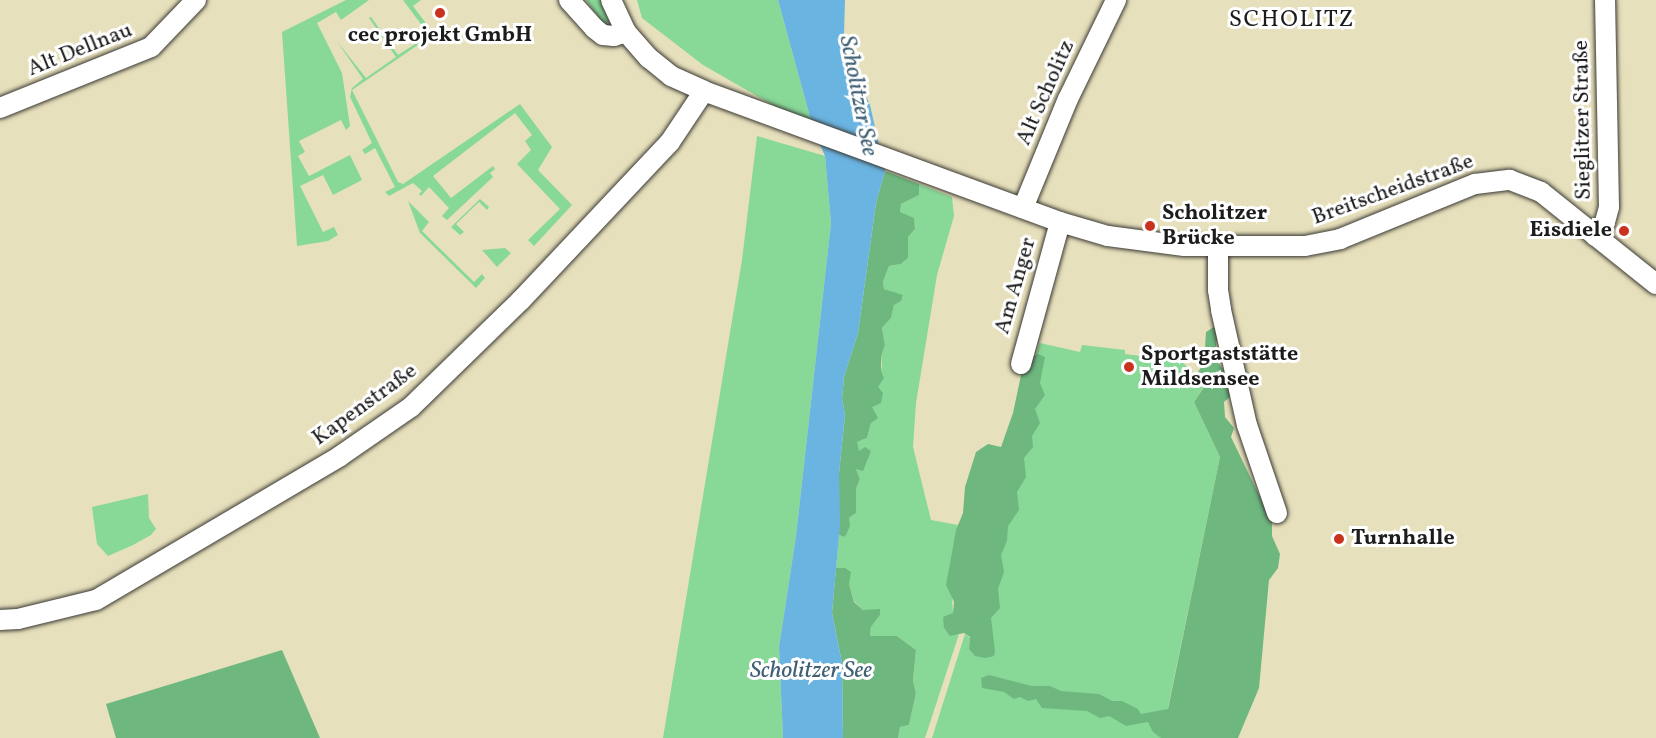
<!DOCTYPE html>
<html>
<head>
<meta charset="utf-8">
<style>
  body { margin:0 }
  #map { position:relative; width:1656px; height:738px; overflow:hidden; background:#e7e0bc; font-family:Vollkorn,serif }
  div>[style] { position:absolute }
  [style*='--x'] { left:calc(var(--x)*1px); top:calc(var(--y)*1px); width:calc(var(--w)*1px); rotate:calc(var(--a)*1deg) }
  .green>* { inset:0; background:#88d898 }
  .forest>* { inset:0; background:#6eb880 }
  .water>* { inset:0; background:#6ab4e2 }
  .roads { filter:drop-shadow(0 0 2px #3a3934) drop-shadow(0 0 2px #3a3934) }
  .minor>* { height:20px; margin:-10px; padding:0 10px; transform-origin:10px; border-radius:10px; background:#fff }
  .dots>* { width:16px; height:16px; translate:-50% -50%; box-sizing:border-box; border:3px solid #fff; border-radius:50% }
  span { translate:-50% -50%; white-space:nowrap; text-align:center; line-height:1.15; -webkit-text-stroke:6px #fff; paint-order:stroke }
  .poi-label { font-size:22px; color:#1c1c1c; font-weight:700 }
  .left { translate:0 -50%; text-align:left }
  .right { translate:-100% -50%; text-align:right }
  .street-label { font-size:22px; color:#1c1c1c }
  .neighbourhood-label { font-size:24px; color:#1c1c1c; letter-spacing:1.5px }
  .water-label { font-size:24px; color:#3f6075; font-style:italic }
</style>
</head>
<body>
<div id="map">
  <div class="green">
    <div style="clip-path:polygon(346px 0,369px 0,341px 20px,336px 12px,317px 23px,342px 73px,350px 126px,346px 130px,341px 120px,299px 141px,305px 152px,298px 156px,309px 176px,350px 155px,362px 180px,333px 195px,323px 175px,300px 186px,323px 232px,334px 227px,338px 235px,328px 241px,297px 246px,282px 32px)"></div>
    <div style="clip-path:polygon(403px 0,421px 0,413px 6px,434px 34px,352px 90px,398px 182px,403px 184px,520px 104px,552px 147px,538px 170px,572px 205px,534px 246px,528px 240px,560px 209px,517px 164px,531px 150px,525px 141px,532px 135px,515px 113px,433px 176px,451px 198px,493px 166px,495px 169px,490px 173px,493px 177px,447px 220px,442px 216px,449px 208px,429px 187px,421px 196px,419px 194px,422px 191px,413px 183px,389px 196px,385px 192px,395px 187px,375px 148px,365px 154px,362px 150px,372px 143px,350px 97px,352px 88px,363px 79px,336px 40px,366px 78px,396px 57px,369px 18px,371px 17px,398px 55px,429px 35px)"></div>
    <div style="clip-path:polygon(586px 0,601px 0,610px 21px,605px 24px,602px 22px)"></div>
    <div style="clip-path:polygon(637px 0,778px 0,813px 128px,703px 65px,642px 18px)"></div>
    <div style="clip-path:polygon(757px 136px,825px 156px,831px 223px,796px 536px,779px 647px,783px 738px,663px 738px,742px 260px)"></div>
    <div style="clip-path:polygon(919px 184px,952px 197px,954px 216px,937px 275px,916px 403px,913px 447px,931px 520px,958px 525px,950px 564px,953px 613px,944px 628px,950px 635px,959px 634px,925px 738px,898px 738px,900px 727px,909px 725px,916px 693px,913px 681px,916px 650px,897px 636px,870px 636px,871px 627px,880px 615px,880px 610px,863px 610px,854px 601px,849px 584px,836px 568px,839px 535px,845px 537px,849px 518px,856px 513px,856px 489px,860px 479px,856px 469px,859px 451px,856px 447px,857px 442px,867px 438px,871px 423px,872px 407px,882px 366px,881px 357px,885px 345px,882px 328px,891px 318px,894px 305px,903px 296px,884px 289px,883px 282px,889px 266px,901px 264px,908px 258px,908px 237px,915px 229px,914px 219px,900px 212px,901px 204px,919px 195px)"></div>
    <div style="clip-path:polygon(480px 199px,489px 207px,487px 210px,479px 202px,456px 224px,464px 232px,460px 235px,451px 227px)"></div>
    <div style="clip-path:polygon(408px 201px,429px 222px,422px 231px,474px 282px,482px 274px,485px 278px,476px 288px,420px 233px)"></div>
    <div style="clip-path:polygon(505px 248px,511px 253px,497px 267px,482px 250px)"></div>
    <div style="clip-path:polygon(1040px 343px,1080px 352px,1082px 345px,1125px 350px,1125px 354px,1181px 361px,1196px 375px,1204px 386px,1194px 402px,1220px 457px,1166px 717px,1190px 738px,932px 738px,965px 634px,970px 638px,969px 649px,1031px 368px)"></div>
    <div style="clip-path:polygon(148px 494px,149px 518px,156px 529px,151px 535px,133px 545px,108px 556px,97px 544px,92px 507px)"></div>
  </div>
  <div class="forest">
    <div style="clip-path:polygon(885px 171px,919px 184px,919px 195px,901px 204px,900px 212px,914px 218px,915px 229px,908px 237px,908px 258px,901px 264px,889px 266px,883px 282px,884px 289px,903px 295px,901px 301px,894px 305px,891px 318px,882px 328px,885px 345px,881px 357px,881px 371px,884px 378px,878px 387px,883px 393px,881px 403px,872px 407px,878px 418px,871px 423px,867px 438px,857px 442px,859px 451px,865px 447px,871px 451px,863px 471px,856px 469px,860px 479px,856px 489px,856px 513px,849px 518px,850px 526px,845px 537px,839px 535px,839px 473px,845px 415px,842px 399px,844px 377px,858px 333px,876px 203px)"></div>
    <div style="clip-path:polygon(1214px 327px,1220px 333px,1216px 343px,1217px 361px,1229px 378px,1232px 395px,1224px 402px,1225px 417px,1234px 428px,1231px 437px,1272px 522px,1272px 536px,1280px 554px,1278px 568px,1269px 580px,1259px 688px,1238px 738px,1161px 738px,1153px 732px,1148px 722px,1126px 726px,1109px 716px,1100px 718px,1087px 711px,1042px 708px,1036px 699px,1028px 701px,1020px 697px,1014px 699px,1004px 692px,982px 688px,981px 678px,989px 675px,1032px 686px,1050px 686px,1061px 691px,1099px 694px,1112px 701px,1122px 701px,1138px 709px,1141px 714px,1168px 709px,1220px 457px,1194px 402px,1204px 387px,1196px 375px,1204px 363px,1206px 332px)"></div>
    <div style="clip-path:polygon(1038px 354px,1045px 357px,1040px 383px,1045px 395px,1035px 409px,1040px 423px,1032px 436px,1033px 447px,1024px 458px,1026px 477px,1017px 492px,1019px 510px,1008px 526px,1007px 541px,1001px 555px,1004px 572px,998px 589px,1000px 608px,991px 618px,995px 651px,994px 656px,985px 658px,975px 656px,969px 649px,970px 637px,964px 633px,950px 636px,944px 628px,943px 617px,953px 613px,954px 602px,946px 585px,956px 530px,963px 513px,965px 487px,976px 452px,988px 444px,1001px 447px,1013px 413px,1024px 361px)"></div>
    <div style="clip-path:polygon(836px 568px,845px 568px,851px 572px,849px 584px,854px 602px,863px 610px,880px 609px,880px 615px,871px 627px,870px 636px,897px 636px,916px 650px,913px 681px,916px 693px,909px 725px,900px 727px,898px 738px,843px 738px,842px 663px,832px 613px)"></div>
    <div style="clip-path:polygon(282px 650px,320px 738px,116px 738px,106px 704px)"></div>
  </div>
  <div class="water">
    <div style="clip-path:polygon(778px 0,845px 0,844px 34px,848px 56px,870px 105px,885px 171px,876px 203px,858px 333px,844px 377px,842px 399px,845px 415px,839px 473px,840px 525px,832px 613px,842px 663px,843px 738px,783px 738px,779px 647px,796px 536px,831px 223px,825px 156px,813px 128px)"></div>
  </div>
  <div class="roads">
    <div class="minor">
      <div style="--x:569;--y:0;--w:38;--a:48"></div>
      <div style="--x:594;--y:28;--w:11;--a:38"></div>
      <div style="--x:603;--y:35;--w:11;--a:5"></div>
      <div style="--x:614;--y:36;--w:13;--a:-18"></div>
      <div style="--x:611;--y:0;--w:35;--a:65"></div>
      <div style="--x:626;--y:32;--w:35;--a:49"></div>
      <div style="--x:649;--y:58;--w:28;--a:39"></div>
      <div style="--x:671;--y:76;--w:36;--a:24"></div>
      <div style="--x:704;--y:91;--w:379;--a:20.2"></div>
      <div style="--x:1060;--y:222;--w:50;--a:16.3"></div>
      <div style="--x:1108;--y:236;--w:77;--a:7.5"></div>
      <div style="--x:1184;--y:246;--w:121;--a:0"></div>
      <div style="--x:1305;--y:246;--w:36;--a:-11"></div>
      <div style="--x:1340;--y:239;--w:146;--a:-22.2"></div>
      <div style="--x:1475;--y:184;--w:35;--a:-7"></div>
      <div style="--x:1510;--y:180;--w:33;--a:21"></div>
      <div style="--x:1541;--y:192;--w:147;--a:38.7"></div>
      <div style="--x:0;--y:108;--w:163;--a:-22"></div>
      <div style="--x:151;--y:47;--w:65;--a:-46.2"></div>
      <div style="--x:1023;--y:208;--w:118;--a:-67.6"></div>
      <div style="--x:1068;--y:99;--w:110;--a:-64.1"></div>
      <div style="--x:1595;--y:236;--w:17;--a:-54"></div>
      <div style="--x:1605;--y:222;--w:16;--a:-75"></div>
      <div style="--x:1609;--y:207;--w:207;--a:-91.1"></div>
      <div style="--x:1218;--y:247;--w:43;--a:90"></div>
      <div style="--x:1218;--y:290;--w:20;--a:81"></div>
      <div style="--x:1221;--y:310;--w:118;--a:77.3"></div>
      <div style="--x:1247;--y:425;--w:93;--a:71.2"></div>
      <div style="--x:1021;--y:364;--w:147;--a:-74.6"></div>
      <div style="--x:0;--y:620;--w:18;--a:-3"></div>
      <div style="--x:18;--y:619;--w:80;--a:-13.7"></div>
      <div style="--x:96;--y:600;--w:283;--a:-30.5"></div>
      <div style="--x:340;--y:456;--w:86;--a:-34.6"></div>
      <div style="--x:411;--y:407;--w:153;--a:-44.2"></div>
      <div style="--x:521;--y:300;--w:217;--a:-46.7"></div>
      <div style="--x:670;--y:142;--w:61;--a:-56.3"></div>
    </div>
  </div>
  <div class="dots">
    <div style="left:440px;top:13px;background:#c8321e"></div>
    <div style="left:1150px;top:226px;background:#c8321e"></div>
    <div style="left:1624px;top:231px;background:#c8321e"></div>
    <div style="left:1129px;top:367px;background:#c8321e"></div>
    <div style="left:1339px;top:539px;background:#c8321e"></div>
  </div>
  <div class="poi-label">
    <span style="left:440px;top:36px">cec projekt GmbH</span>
    <span class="left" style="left:1162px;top:226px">Scholitzer<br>Brücke</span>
    <span class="right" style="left:1612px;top:231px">Eisdiele</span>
    <span class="left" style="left:1141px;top:367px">Sportgaststätte<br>Mildsensee</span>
    <span class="left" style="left:1351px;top:539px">Turnhalle</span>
  </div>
  <div class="street-label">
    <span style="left:80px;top:50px;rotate:-22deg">Alt Dellnau</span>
    <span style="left:1046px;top:93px;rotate:-66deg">Alt Scholitz</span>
    <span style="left:1583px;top:120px;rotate:-91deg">Sieglitzer Straße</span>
    <span style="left:1393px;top:190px;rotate:-20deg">Breitscheidstraße</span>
    <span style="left:1016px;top:286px;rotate:-74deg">Am Anger</span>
    <span style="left:365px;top:405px;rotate:-36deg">Kapenstraße</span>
  </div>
  <div class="neighbourhood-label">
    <span style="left:1292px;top:21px">SCHOLITZ</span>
  </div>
  <div class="water-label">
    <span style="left:857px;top:96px;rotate:79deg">Scholitzer See</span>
    <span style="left:811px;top:672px">Scholitzer See</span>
  </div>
</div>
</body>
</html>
